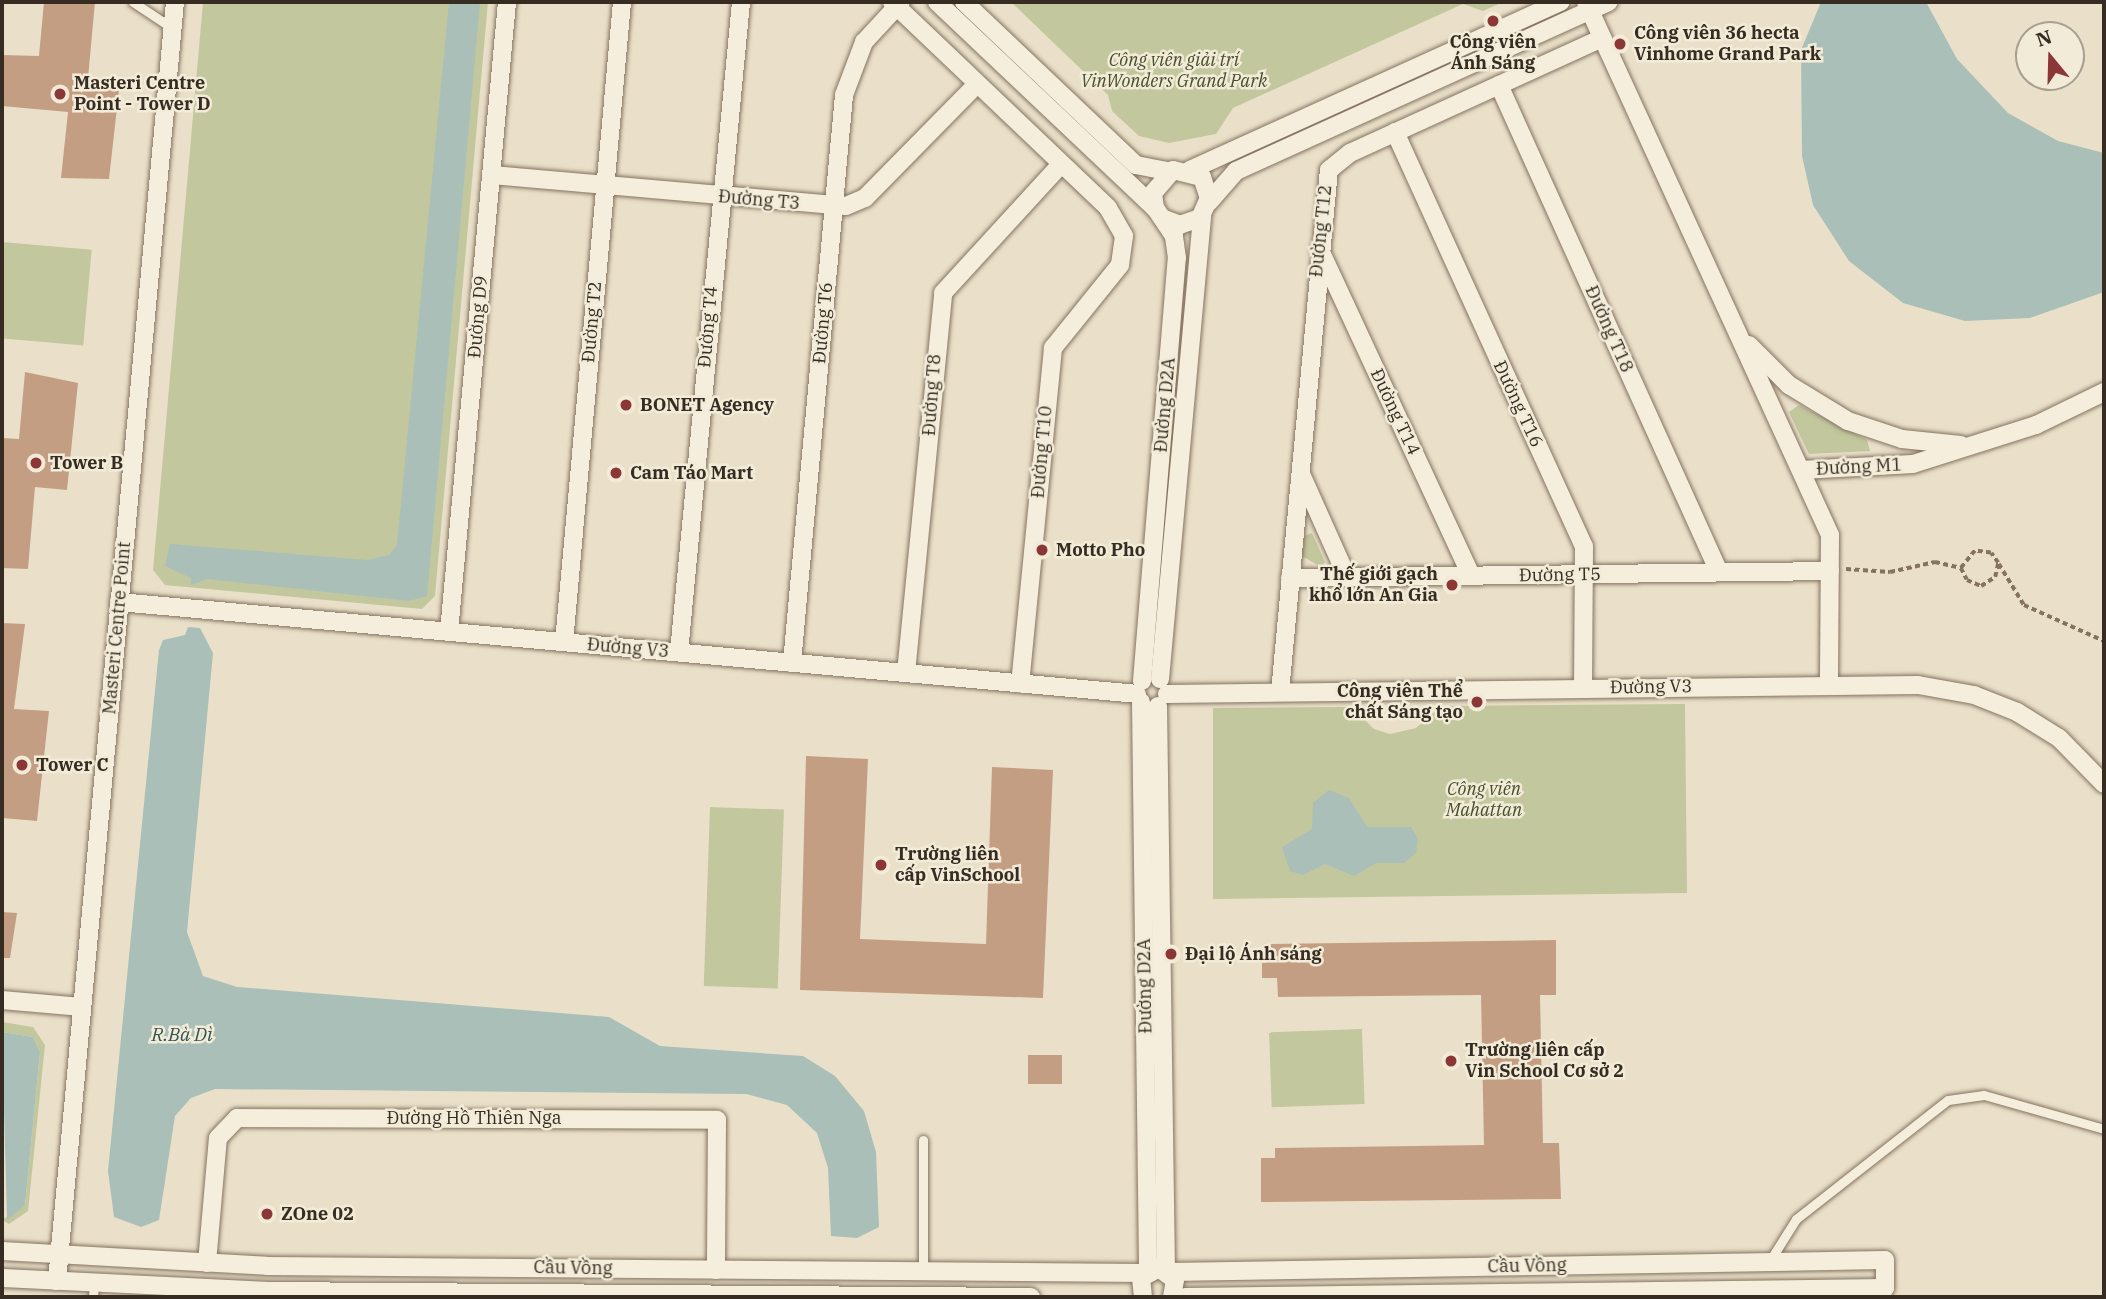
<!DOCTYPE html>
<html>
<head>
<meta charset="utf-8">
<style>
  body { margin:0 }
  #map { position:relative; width:2106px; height:1299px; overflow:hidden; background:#eae0c9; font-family:"IBM Plex Serif",serif }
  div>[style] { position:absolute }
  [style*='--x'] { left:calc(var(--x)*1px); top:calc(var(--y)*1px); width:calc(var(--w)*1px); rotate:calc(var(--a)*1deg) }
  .green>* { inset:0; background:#c2c79e; transform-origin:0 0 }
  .water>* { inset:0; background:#a9bfb8 }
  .building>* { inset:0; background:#c39e83; transform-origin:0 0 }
  .path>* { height:3.5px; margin-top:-1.75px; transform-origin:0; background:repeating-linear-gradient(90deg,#847360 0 5px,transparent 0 8.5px) }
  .roads { filter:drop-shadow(0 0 2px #847360) drop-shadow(0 0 2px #847360) }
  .lane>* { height:9px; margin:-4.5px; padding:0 4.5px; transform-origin:4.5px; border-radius:4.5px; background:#f5eedc }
  .street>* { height:18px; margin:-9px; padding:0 9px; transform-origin:9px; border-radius:9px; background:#f5eedc }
  .dots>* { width:19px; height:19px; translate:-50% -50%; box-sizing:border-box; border:4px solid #f2ebd8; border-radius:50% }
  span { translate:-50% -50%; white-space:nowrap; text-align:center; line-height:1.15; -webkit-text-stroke:5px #f2ebd8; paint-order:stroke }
  .poi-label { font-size:18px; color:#362c22; font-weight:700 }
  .left { translate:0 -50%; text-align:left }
  .right { translate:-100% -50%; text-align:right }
  .park-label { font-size:18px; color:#47502b; font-style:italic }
  .street-label { font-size:18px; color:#362c22 }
  .water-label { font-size:19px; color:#335452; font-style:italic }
  .frame { position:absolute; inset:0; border:4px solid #362c22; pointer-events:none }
  .north { position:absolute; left:2015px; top:21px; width:70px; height:70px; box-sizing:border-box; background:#f2ebd8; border:2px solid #a79f8f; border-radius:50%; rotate:341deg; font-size:19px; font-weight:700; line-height:28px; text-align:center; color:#362c22 }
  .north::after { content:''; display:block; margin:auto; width:24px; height:32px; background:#8c3737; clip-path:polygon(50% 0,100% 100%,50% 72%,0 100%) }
</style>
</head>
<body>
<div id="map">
  <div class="green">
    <div style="clip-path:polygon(203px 2px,488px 2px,435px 596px,422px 609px,165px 585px,153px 570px)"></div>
    <div style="clip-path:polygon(1011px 2px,1503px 2px,1483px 11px,1463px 4px,1233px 108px,1216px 134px,1169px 143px,1139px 136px,1112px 111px,1108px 95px)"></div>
    <div style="left:2px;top:242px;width:90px;height:96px;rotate:5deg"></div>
    <div style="clip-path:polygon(1799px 405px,1867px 440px,1870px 451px,1809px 454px,1789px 412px)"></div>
    <div style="clip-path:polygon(1312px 533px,1325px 562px,1321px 567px,1302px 556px,1304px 536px)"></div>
    <div style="clip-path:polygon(1685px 704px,1687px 893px,1213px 899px,1213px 708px,1352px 707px,1374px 729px,1390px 734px,1416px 728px,1441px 706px)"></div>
    <div style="left:710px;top:807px;width:74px;height:179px;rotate:2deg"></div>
    <div style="clip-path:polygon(2px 1022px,33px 1027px,45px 1045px,28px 1211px,9px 1224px,2px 1220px,25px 1205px,40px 1052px,33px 1037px,2px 1032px)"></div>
    <div style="left:1362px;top:1029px;width:75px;height:93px;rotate:88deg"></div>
  </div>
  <div class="water">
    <div style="clip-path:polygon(449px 2px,480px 2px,427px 596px,409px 601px,207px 579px,191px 585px,191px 578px,165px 566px,170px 544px,367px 560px,389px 555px,397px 545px)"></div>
    <div style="clip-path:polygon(1821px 2px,1926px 2px,1957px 59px,2008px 113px,2058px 141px,2104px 153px,2104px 292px,2030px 318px,1965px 321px,1903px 303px,1849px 261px,1813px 205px,1802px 156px,1801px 50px)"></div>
    <div style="clip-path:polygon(188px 627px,200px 628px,213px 653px,187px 932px,203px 976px,237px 987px,609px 1017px,660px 1046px,803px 1056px,835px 1076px,864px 1111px,876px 1152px,879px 1227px,857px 1238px,831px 1236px,828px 1168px,817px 1133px,787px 1105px,746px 1094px,215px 1089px,191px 1098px,175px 1116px,159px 1220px,141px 1227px,114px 1217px,108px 1171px,159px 650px,163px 640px,185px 635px)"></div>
    <div style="clip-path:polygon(1329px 790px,1349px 798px,1367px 827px,1411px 827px,1418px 839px,1416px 853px,1404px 863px,1376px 863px,1354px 876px,1325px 864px,1303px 875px,1290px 871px,1282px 847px,1312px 829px,1313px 803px)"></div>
    <div style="clip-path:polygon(2px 1032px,33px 1037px,40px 1052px,25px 1205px,7px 1220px)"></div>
  </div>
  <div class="building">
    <div style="clip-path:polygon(44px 2px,95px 2px,88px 78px,120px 81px,109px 179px,61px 178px,68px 112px,2px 106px,2px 55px,39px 56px)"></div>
    <div style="clip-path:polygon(25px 372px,78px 383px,67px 490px,35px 487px,28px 569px,2px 568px,2px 438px,19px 439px)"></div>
    <div style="clip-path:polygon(2px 623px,25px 624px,14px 709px,49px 711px,37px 821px,2px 818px)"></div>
    <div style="clip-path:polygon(806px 756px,868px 759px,860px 939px,986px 944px,992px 767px,1053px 770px,1043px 998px,800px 990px)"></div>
    <div style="clip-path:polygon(2px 912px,17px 913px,10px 958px,2px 958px)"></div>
    <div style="clip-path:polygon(1556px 940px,1556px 995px,1540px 995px,1543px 1143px,1559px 1143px,1561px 1199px,1261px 1202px,1261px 1158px,1275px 1158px,1275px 1148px,1484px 1145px,1481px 995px,1278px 997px,1277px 978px,1262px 978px,1262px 944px)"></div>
    <div style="left:1028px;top:1055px;width:34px;height:29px"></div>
  </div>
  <div class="path">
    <div style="--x:1999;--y:564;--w:48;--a:58.6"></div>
    <div style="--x:2024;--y:605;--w:88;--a:24.2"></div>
    <div style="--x:1846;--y:569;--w:44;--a:3.9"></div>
    <div style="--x:1890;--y:572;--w:46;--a:-12.5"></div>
    <div style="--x:1935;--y:562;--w:27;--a:13"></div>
    <div style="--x:1961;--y:568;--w:13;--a:63"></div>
    <div style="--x:1967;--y:580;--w:15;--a:23"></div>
    <div style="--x:1981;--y:586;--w:17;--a:-33"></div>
    <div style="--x:1995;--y:577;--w:14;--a:-78"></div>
    <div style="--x:1998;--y:563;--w:12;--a:-125"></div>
    <div style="--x:1991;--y:553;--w:16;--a:-173"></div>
    <div style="--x:1975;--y:551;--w:22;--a:129"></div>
  </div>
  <div class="roads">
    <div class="lane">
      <div style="--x:133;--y:2;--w:47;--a:33.7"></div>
      <div style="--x:1769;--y:1262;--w:51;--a:-57.9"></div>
      <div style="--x:1796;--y:1219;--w:193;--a:-38.1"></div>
      <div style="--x:1948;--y:1100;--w:36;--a:-8"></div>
      <div style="--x:1984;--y:1095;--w:125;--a:15.8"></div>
      <div style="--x:923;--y:1271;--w:131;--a:-90"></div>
      <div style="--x:93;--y:1297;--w:14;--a:-86"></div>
    </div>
    <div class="street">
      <div style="--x:892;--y:2;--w:298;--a:43.6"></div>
      <div style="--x:1108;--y:208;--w:32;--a:60"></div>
      <div style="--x:1124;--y:236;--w:29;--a:98"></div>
      <div style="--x:1120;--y:265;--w:107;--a:128.9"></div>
      <div style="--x:1053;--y:348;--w:337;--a:95.6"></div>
      <div style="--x:937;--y:2;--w:300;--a:43.4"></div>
      <div style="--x:964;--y:2;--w:237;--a:43.5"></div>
      <div style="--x:1136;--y:165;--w:33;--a:11"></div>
      <div style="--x:1586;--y:2;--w:586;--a:65.4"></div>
      <div style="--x:1830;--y:535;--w:150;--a:90.4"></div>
      <div style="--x:1499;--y:85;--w:534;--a:65.69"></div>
      <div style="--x:1395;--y:132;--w:455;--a:65.5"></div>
      <div style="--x:1584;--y:546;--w:142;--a:90.4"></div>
      <div style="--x:1190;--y:170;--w:407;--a:-24.4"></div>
      <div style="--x:492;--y:175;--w:355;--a:5"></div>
      <div style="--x:846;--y:206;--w:21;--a:-23"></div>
      <div style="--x:865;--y:198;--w:160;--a:-45.5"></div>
      <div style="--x:1209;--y:202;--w:41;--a:-48.9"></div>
      <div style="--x:1236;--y:171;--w:409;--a:-24.4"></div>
      <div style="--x:1320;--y:250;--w:359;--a:65.1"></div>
      <div style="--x:1749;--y:345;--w:57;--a:45"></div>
      <div style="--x:1789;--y:385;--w:69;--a:31.4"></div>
      <div style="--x:1848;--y:421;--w:57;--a:18.4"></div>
      <div style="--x:1902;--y:439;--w:59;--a:5.8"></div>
      <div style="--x:1801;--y:470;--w:112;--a:-3.1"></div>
      <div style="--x:1913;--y:464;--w:129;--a:-17.6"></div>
      <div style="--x:2036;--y:425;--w:76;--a:-25.9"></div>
      <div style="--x:1301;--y:474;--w:113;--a:65.9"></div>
      <div style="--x:1290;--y:578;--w:540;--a:-0.74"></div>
      <div style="--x:119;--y:602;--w:1022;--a:5.16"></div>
      <div style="--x:449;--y:632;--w:633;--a:-84.74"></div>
      <div style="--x:564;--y:642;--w:643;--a:-84.82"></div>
      <div style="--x:679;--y:652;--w:653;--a:-84.55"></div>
      <div style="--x:792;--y:663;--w:570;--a:-84.77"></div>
      <div style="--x:844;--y:95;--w:57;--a:-69.3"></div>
      <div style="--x:864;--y:42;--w:54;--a:-47.2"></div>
      <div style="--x:906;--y:673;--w:382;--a:-84.4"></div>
      <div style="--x:943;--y:293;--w:175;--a:-47.5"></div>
      <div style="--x:1160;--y:679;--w:465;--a:-84.8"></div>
      <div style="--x:1142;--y:681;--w:424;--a:-85.3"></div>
      <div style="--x:1177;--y:258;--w:22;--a:-98"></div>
      <div style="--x:1174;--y:236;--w:34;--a:-124"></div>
      <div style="--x:1155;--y:208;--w:15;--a:-98"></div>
      <div style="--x:1153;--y:193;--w:30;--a:-49"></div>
      <div style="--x:1173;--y:170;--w:30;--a:14"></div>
      <div style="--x:1202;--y:177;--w:22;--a:72"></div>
      <div style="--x:1209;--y:198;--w:22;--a:114"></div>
      <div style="--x:1200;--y:218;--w:21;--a:161"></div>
      <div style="--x:1180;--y:225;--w:19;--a:-159"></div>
      <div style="--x:1280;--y:692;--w:524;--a:-84.64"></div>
      <div style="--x:1329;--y:170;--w:27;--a:-39"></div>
      <div style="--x:1350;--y:153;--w:277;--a:-24.5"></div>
      <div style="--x:1167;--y:694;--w:751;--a:-0.69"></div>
      <div style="--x:1918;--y:685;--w:57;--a:10.1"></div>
      <div style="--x:1974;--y:695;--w:46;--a:21.6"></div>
      <div style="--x:2017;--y:712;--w:49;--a:31.8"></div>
      <div style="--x:2059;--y:738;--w:64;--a:45.6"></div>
      <div style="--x:1141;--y:702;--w:568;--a:89.29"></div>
      <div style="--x:1158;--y:706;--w:564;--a:89.19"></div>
      <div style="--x:2;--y:1000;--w:80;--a:5"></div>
      <div style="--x:2;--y:1251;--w:265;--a:3.2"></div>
      <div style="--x:267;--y:1266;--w:878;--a:0.46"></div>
      <div style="--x:207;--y:1263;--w:125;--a:-85"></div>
      <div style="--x:218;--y:1138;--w:28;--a:-46"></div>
      <div style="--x:237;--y:1118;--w:480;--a:0.2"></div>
      <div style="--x:717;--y:1120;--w:150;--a:90.4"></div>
      <div style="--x:1170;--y:1272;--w:715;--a:-0.96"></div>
      <div style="--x:1885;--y:1260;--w:28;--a:90"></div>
      <div style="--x:1885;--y:1288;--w:700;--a:179.26"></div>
      <div style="--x:2;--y:1278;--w:263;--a:2.8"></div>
      <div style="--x:265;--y:1291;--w:766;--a:0.45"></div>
      <div style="--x:57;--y:1281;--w:1284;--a:-84.73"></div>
      <div style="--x:1143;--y:1297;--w:19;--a:-96"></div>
      <div style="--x:1141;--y:1278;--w:21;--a:-29"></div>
      <div style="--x:1159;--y:1268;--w:20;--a:37"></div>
      <div style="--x:1175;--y:1280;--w:17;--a:100"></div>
    </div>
  </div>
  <div class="dots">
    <div style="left:1493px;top:21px;background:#8c3737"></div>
    <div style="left:1620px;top:44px;background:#8c3737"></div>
    <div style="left:60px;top:94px;background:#8c3737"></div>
    <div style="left:626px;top:405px;background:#8c3737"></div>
    <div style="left:36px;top:463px;background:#8c3737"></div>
    <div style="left:616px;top:473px;background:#8c3737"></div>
    <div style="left:1042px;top:550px;background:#8c3737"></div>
    <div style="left:1452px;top:585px;background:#8c3737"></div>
    <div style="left:1477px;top:702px;background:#8c3737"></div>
    <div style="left:22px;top:765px;background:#8c3737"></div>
    <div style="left:881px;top:865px;background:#8c3737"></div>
    <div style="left:1171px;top:954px;background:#8c3737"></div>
    <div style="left:1451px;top:1061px;background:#8c3737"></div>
    <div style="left:267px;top:1214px;background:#8c3737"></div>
  </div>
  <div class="poi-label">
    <span class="left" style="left:1634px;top:44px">Công viên 36 hecta<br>Vinhome Grand Park</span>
    <span style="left:1493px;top:53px">Công viên<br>Ánh Sáng</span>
    <span class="left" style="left:74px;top:94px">Masteri Centre<br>Point - Tower D</span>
    <span class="left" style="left:640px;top:405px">BONET Agency</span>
    <span class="left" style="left:50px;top:463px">Tower B</span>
    <span class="left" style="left:630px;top:473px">Cam Táo Mart</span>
    <span class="left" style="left:1056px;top:550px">Motto Pho</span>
    <span class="right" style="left:1438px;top:585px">Thế giới gạch<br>khổ lớn An Gia</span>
    <span class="right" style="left:1463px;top:702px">Công viên Thể<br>chất Sáng tạo</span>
    <span class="left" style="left:36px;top:765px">Tower C</span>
    <span class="left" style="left:895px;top:865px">Trường liên<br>cấp VinSchool</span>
    <span class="left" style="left:1185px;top:954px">Đại lộ Ánh sáng</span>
    <span class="left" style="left:1465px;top:1061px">Trường liên cấp<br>Vin School Cơ sở 2</span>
    <span class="left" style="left:281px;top:1214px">ZOne 02</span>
  </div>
  <div class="park-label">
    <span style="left:1174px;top:71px">Công viên giải trí<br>VinWonders Grand Park</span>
    <span style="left:1484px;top:800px">Công viên<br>Mahattan</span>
  </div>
  <div class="street-label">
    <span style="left:759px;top:200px;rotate:5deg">Đường T3</span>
    <span style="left:1321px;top:231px;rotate:-84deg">Đường T12</span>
    <span style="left:478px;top:317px;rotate:-85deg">Đường D9</span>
    <span style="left:592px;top:322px;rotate:-85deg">Đường T2</span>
    <span style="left:823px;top:323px;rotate:-85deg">Đường T6</span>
    <span style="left:708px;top:327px;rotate:-85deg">Đường T4</span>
    <span style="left:1609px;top:329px;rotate:66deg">Đường T18</span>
    <span style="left:932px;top:395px;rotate:-86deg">Đường T8</span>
    <span style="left:1518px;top:404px;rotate:65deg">Đường T16</span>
    <span style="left:1165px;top:405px;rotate:-85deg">Đường D2A</span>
    <span style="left:1395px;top:412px;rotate:65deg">Đường T14</span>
    <span style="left:1042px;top:452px;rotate:-85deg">Đường T10</span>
    <span style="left:1859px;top:467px;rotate:-3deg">Đường M1</span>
    <span style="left:1560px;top:575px;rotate:-1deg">Đường T5</span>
    <span style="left:117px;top:628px;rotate:-85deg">Masteri Centre Point</span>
    <span style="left:628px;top:648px;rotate:5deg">Đường V3</span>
    <span style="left:1651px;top:687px;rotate:-1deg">Đường V3</span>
    <span style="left:1145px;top:986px;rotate:-91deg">Đường D2A</span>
    <span style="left:474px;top:1118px">Đường Hồ Thiên Nga</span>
    <span style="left:1527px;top:1266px;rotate:-1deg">Cầu Vồng</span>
    <span style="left:573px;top:1268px;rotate:1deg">Cầu Vồng</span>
  </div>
  <div class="water-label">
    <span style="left:182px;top:1035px">R.Bà Dì</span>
  </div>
  <div class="frame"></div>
  <div class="north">N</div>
</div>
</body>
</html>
